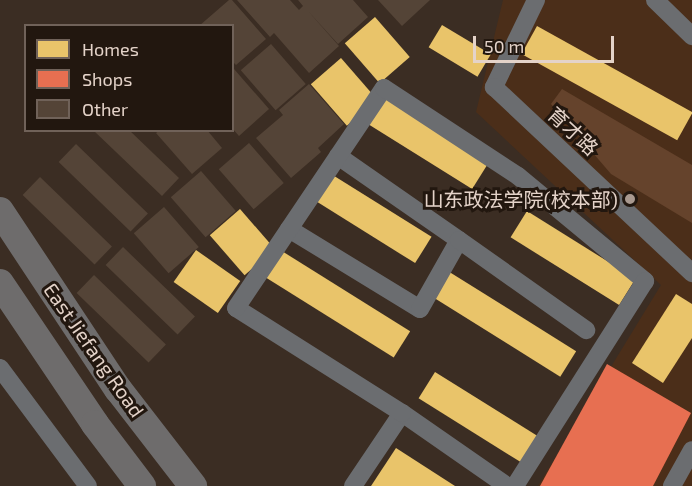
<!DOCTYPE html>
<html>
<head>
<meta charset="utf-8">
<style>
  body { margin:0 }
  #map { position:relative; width:692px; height:486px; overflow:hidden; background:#3b2d23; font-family:"Exo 2","Noto Sans SC",sans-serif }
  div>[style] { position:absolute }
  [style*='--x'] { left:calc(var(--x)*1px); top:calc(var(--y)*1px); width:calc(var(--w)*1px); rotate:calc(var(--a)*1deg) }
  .built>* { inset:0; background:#4b2e19 }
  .green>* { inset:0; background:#65432c }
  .homes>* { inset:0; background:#e9c46a; transform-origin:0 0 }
  .shops>* { inset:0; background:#e76f51 }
  .building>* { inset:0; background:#544437; transform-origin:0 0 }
  .street>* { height:18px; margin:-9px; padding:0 9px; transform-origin:9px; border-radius:9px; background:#6b6d70 }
  .primary>* { height:28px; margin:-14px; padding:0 14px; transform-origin:14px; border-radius:14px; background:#6e6c6c }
  .dots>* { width:16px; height:16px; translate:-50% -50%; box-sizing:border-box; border:3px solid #22170f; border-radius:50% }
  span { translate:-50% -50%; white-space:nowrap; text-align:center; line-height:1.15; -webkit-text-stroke:6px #22170f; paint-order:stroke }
  .street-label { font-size:20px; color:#e4d3c9 }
  .poi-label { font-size:20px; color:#e4d3c9 }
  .right { translate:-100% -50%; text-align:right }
  .legend { position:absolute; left:24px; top:24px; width:210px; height:108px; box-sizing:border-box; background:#22170f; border:2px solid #706259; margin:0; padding:8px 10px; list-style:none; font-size:18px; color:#e4d3c9 }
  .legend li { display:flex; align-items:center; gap:12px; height:30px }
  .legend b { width:30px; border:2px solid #706259 }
  .scale { position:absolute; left:473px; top:36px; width:141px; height:27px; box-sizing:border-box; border:3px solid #e4d3c9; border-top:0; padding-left:8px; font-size:18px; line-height:21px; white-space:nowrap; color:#e4d3c9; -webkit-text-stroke:4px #22170f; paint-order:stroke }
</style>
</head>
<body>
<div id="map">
  <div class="built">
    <div style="clip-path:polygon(503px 0,692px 0,692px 486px,538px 486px,661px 285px,476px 112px)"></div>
  </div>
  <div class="green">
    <div style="clip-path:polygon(562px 89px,692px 165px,692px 223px,611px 174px,551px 104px)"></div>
  </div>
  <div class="homes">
    <div style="left:375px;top:17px;width:53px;height:40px;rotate:49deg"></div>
    <div style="left:442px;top:25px;width:57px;height:26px;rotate:31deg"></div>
    <div style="left:537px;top:26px;width:178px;height:32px;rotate:29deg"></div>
    <div style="left:341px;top:58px;width:55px;height:40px;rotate:49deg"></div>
    <div style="left:380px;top:95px;width:128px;height:31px;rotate:32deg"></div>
    <div style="left:323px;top:169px;width:128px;height:31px;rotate:32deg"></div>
    <div style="left:240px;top:209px;width:53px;height:40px;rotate:49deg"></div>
    <div style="left:527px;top:211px;width:128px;height:31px;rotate:32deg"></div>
    <div style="left:277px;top:248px;width:157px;height:31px;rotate:32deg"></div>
    <div style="left:196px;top:250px;width:54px;height:39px;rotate:35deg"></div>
    <div style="left:443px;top:268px;width:157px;height:30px;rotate:32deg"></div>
    <div style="clip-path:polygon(676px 294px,692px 304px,692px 338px,663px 383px,632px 363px)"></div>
    <div style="left:435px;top:372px;width:128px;height:31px;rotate:32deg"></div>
    <div style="clip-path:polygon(396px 448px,455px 486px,371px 486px)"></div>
  </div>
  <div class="shops">
    <div style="clip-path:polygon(607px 364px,691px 413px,653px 486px,540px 486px)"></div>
  </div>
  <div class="building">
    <div style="clip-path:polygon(229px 0,232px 0,266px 39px,236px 65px,232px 61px,232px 26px,199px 26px)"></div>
    <div style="clip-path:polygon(237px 0,290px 0,299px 10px,303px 6px,298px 0,353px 0,368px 17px,338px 44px,308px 11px,339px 46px,309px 73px,274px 33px,270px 37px)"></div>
    <div style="clip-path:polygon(378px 0,430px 0,402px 26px)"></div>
    <div style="left:271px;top:44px;width:53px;height:40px;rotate:49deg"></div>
    <div style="clip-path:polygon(234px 69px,269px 109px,239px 136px,232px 128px)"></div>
    <div style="clip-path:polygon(309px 84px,344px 124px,318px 148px,321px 152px,291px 178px,256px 138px,283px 115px,279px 110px)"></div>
    <div style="clip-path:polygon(93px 130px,129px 130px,179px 178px,162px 196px)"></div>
    <div style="clip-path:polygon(160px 130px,207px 130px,222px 148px,192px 174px,156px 133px)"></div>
    <div style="left:249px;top:143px;width:53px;height:40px;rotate:49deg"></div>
    <div style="left:76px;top:144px;width:100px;height:25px;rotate:44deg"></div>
    <div style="left:201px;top:171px;width:53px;height:40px;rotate:49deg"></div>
    <div style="left:40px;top:177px;width:100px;height:25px;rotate:44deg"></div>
    <div style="left:164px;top:207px;width:53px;height:40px;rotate:49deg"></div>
    <div style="left:123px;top:247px;width:100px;height:25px;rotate:44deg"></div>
    <div style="left:94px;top:275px;width:100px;height:25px;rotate:44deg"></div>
  </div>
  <div class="street">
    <div style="--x:536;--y:0;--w:97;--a:115.8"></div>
    <div style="--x:494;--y:87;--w:272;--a:43.2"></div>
    <div style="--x:655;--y:0;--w:52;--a:44.2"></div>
    <div style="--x:338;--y:156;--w:147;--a:34.8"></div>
    <div style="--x:289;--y:229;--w:153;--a:31.4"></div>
    <div style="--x:420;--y:309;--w:79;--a:-60.5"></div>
    <div style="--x:459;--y:240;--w:156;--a:35.3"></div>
    <div style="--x:0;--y:368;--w:147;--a:53.3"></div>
    <div style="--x:353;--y:486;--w:88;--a:-56.1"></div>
    <div style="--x:507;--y:486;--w:128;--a:-145.2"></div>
    <div style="--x:402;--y:413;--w:196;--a:-147.7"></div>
    <div style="--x:236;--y:308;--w:265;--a:-56.1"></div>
    <div style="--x:384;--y:88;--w:160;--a:33.3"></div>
    <div style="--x:518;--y:176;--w:165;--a:39.6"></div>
    <div style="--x:645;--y:281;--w:243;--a:122.4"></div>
    <div style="--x:672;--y:486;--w:41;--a:-60.9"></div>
  </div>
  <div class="primary">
    <div style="--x:0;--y:211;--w:214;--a:56.5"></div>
    <div style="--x:118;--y:389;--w:123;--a:52.3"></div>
    <div style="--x:0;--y:283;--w:170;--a:56"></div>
    <div style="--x:95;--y:424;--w:78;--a:52.8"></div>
  </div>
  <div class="dots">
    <div style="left:630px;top:199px;background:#a9998f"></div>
  </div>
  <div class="street-label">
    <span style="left:573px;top:131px;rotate:43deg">育才路</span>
    <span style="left:94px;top:350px;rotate:55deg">East Jiefang Road</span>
  </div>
  <div class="poi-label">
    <span class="right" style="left:618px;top:199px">山东政法学院(校本部)</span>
  </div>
  <ul class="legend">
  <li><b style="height:16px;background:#e9c46a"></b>Homes</li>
  <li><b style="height:16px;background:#e76f51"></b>Shops</li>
  <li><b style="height:16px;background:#544437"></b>Other</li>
  </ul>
  <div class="scale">50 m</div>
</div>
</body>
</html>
